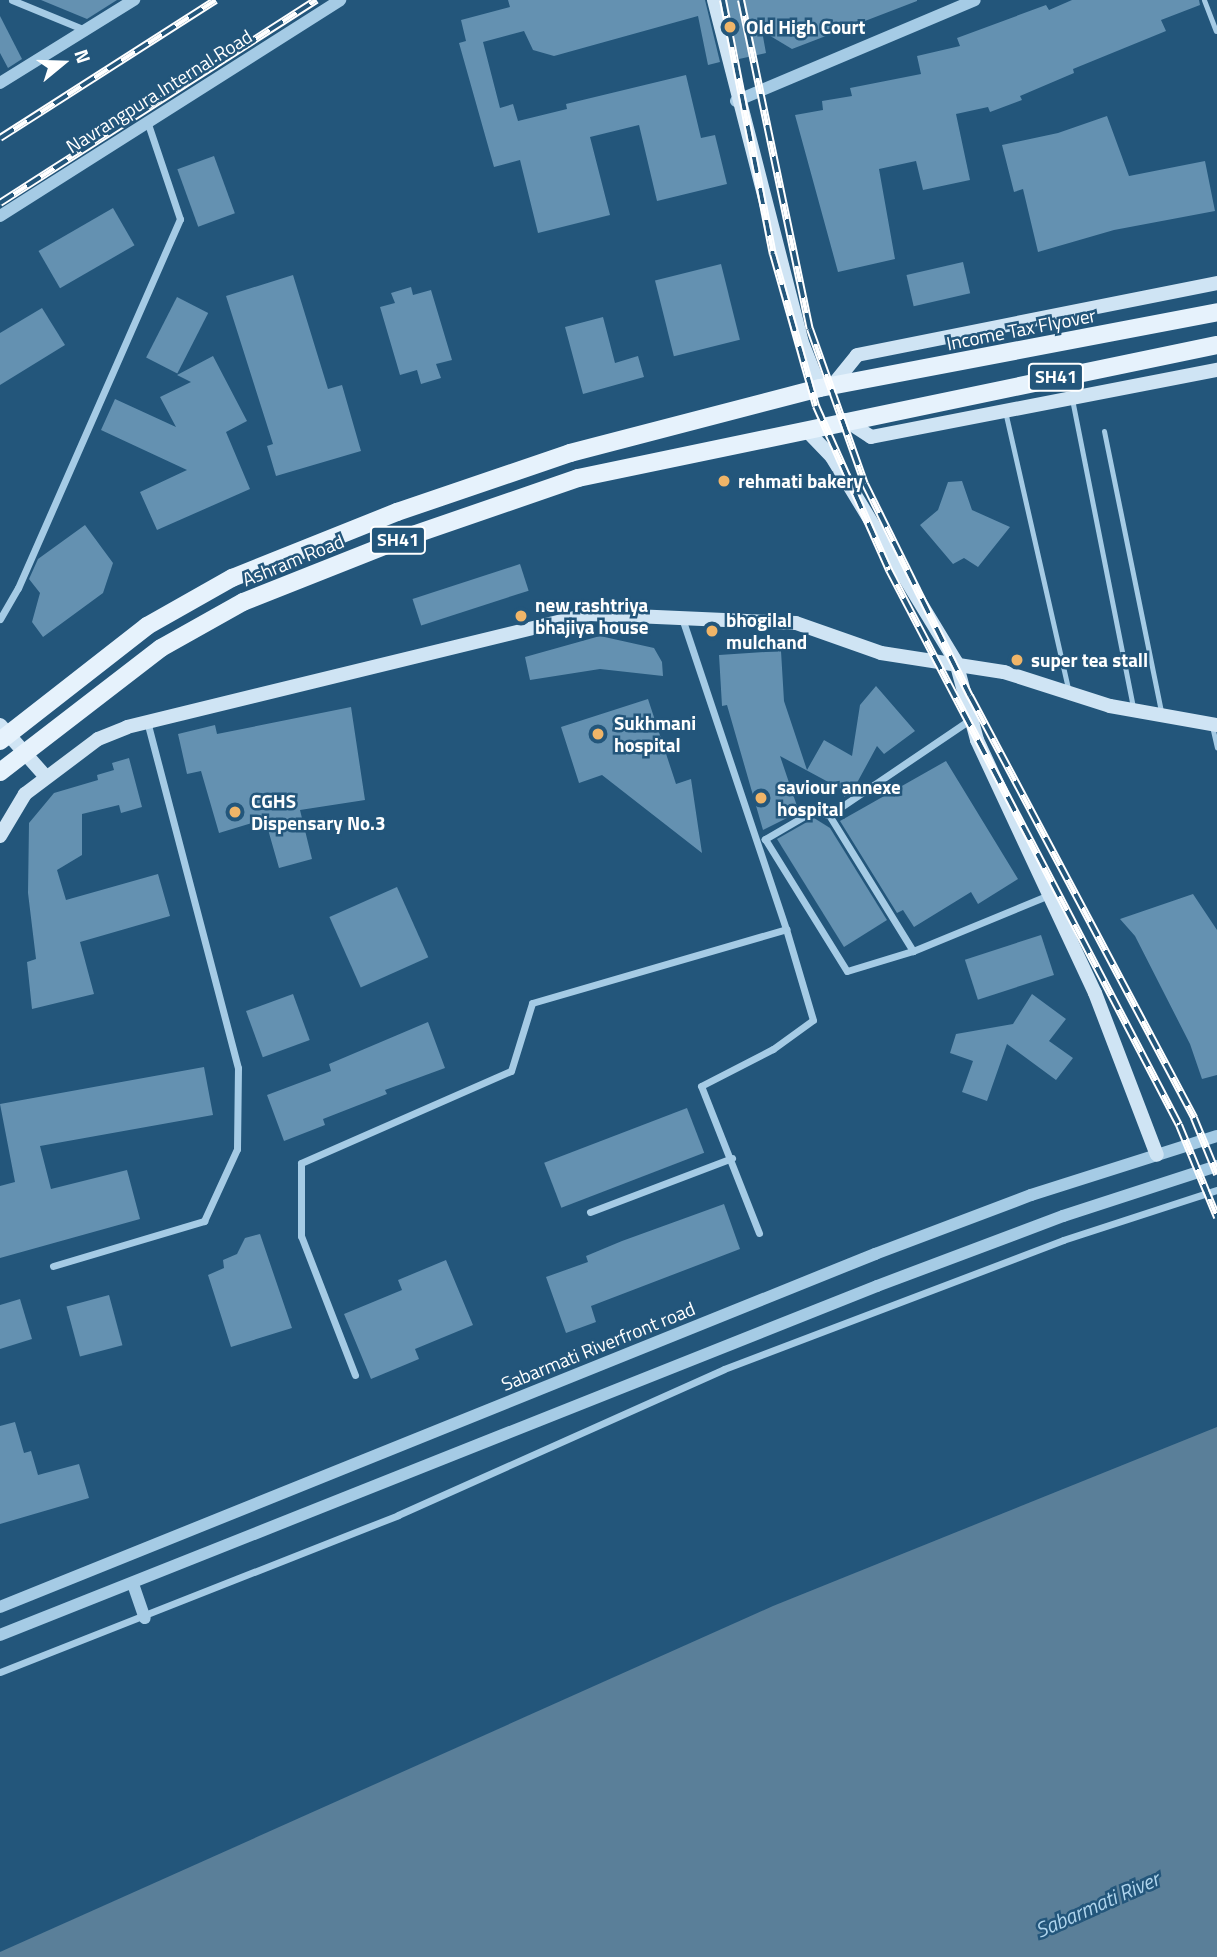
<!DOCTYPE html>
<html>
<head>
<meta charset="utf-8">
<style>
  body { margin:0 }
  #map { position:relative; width:1217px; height:1957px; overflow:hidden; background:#23567b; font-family:"Titillium Web",sans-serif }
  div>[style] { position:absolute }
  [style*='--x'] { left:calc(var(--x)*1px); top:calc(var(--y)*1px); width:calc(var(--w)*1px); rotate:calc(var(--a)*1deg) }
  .water>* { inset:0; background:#5a7f99 }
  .building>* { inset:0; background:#6491b1; transform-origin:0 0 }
  .service>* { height:5px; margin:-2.5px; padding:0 2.5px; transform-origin:2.5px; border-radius:2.5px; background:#a5cbe5 }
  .minor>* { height:7px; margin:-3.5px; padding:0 3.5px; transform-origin:3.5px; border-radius:3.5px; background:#a5cbe5 }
  .tertiary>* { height:12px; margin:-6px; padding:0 6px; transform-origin:6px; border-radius:6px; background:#a5cbe5 }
  .secondary>* { height:14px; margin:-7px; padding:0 7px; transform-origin:7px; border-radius:7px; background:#cfe4f4 }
  .primary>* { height:18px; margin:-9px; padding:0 9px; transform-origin:9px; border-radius:9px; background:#e6f2fc }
  .rail>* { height:8px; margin-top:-4px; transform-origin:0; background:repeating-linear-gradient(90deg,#23567b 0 16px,#fff 0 32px); box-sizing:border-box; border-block:2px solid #fff }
  .dots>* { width:19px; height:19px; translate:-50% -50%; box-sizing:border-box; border:4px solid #23567b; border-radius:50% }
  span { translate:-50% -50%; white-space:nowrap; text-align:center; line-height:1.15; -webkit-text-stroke:5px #23567b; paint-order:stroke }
  .shield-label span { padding:2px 5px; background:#23567b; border:2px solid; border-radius:5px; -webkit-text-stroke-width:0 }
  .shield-label { font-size:18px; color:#fff; font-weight:700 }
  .poi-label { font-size:19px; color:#fff; font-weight:700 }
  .left { translate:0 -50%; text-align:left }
  .street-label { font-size:19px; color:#fff }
  .water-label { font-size:21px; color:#b0d5ed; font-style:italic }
  .north { position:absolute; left:28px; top:28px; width:70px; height:70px; -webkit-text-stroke:5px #23567b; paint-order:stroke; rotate:71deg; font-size:19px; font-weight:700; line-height:28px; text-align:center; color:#fff }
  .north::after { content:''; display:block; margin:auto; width:24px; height:32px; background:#fff; clip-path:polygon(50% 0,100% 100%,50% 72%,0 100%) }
</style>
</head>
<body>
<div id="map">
  <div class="water">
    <div style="clip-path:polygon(1217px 1427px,1217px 1957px,0 1957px,0 1952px,773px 1606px)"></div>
  </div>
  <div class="building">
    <div style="clip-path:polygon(41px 0,117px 0,87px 19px)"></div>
    <div style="clip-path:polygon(508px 0,705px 0,720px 62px,708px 65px,698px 16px,554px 56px,533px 50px,524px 31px,483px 42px,500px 108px,513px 104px,518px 121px,567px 109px,566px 104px,686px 75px,701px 138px,715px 135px,727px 184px,657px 201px,639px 125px,590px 137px,610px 215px,538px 233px,520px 160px,494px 167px,459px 43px,466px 41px,461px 20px,510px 7px)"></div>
    <div style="clip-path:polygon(724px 0,917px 0,917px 1px,792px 49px,762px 31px,766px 53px,739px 59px)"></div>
    <div style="clip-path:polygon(1072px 0,1199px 0,1200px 5px,1161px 20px,1166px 31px,1073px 69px,1074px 73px,1020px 96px,1022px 100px,990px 112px,988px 107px,956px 114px,970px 180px,923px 190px,916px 161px,879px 169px,895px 259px,838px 272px,795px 115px,823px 110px,822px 101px,852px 96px,850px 88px,921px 74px,917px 56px,960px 46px,957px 38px,1046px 5px,1049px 10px)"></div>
    <div style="clip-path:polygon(0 16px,22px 59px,8px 68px,0 53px)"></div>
    <div style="clip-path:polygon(1107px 116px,1129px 176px,1205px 161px,1215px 211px,1114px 230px,1038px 252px,1023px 189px,1014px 192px,1002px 145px,1058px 133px)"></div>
    <div style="left:214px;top:156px;width:61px;height:39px;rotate:70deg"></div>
    <div style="left:113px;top:208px;width:43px;height:86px;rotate:60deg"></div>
    <div style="left:963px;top:262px;width:32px;height:58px;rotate:77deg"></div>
    <div style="left:721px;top:264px;width:78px;height:68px;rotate:76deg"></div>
    <div style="clip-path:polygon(293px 275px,328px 389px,342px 385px,361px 451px,276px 476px,267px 446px,273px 444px,226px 296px)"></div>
    <div style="clip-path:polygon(411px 287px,413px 295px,431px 290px,452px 360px,436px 364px,441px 378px,421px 384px,417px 370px,400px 375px,380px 307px,395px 303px,391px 293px)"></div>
    <div style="left:177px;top:297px;width:35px;height:68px;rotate:27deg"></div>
    <div style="clip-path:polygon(42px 308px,65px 345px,0 385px,0 333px)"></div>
    <div style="clip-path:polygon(603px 317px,615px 363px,638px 356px,644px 377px,583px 394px,565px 327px)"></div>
    <div style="clip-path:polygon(213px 356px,247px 421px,226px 432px,250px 489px,157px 530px,140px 492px,187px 470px,101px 430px,115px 399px,176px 427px,160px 397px,191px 382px,177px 375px)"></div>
    <div style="clip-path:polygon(962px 481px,972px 510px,1010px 527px,978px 567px,964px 558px,953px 564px,920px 525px,938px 510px,948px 482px)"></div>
    <div style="clip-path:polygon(85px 525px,113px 563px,103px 593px,43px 637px,32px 622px,40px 593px,29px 579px,38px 559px)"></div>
    <div style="left:520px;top:564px;width:28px;height:113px;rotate:72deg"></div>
    <div style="clip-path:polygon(600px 636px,654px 648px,662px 662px,663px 676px,600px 669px,530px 680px,525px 657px)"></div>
    <div style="clip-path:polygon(781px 651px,784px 701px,807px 770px,824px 740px,852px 756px,860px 705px,876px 686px,915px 731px,884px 754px,877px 746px,852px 792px,844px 797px,845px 791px,780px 756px,799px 812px,763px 830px,727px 705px,722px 706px,719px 655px)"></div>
    <div style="clip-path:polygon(648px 699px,676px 784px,691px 779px,702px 853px,602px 775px,579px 783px,561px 727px)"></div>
    <div style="clip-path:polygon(351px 707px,365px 800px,300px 810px,312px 859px,279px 868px,265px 819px,219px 833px,201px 771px,187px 774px,178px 734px,215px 725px,217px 734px)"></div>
    <div style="clip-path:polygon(129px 758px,142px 807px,121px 813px,119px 805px,82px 814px,82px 855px,57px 870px,66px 900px,158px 874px,170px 916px,80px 942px,94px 994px,32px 1009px,27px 962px,36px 959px,28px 893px,29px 823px,54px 793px,98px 780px,97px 775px,114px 770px,112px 763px)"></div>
    <div style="clip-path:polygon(946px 761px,1018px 879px,978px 904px,971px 892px,914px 927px,903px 910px,897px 913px,840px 821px)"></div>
    <div style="clip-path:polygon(814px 818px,830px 828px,887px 920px,844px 947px,777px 839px)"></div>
    <div style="left:397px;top:887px;width:77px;height:74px;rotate:66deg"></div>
    <div style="clip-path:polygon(1193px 894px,1217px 930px,1217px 1075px,1202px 1079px,1190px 1044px,1135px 936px,1120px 919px)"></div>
    <div style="left:1041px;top:935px;width:42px;height:80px;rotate:72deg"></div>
    <div style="left:293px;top:994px;width:49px;height:50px;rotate:70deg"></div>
    <div style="clip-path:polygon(1032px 994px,1066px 1019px,1049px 1041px,1073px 1058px,1056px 1080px,1007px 1044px,987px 1101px,962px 1092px,973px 1061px,950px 1053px,956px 1034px,1013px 1024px)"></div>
    <div style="clip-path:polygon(428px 1022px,445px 1068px,385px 1090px,387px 1094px,323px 1119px,325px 1125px,284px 1141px,267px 1095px,331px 1071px,329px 1064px)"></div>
    <div style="clip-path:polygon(204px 1067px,213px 1115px,40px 1146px,51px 1189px,127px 1170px,140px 1219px,0 1258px,0 1186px,15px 1182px,0 1104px)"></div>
    <div style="left:687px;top:1108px;width:48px;height:153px;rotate:69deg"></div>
    <div style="clip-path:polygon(724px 1204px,740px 1249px,591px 1306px,596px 1322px,566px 1333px,546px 1277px,588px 1262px,586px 1256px,622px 1241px)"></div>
    <div style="clip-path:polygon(260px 1234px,292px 1328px,231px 1347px,208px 1275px,224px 1268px,223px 1260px,237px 1254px,245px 1238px)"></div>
    <div style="clip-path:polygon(446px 1260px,473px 1325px,415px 1349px,419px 1359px,371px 1379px,344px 1314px,402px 1290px,398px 1280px)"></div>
    <div style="left:109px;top:1295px;width:52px;height:44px;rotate:75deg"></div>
    <div style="clip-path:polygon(20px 1299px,32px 1339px,0 1349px,0 1305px)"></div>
    <div style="clip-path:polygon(15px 1422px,24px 1453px,31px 1451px,38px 1475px,79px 1464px,89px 1498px,0 1524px,0 1426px)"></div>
  </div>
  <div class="service">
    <div style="--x:1204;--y:0;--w:33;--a:69"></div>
    <div style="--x:1072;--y:399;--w:315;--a:78.8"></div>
    <div style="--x:1005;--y:411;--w:288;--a:77.2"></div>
    <div style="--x:1104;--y:431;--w:287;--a:78.5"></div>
    <div style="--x:1212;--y:726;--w:22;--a:77"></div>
  </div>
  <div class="minor">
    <div style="--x:12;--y:0;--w:79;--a:22.3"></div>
    <div style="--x:0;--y:619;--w:36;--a:-60"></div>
    <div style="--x:18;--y:588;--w:403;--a:-66.3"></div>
    <div style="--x:180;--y:219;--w:103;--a:-108.6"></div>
    <div style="--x:971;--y:719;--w:171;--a:145.9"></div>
    <div style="--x:829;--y:815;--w:16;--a:-166"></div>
    <div style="--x:813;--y:811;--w:56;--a:149.7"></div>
    <div style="--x:765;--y:839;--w:155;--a:58.2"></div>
    <div style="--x:847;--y:971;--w:69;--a:-16.9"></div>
    <div style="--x:913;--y:951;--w:147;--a:-22.4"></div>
    <div style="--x:829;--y:815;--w:160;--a:58.3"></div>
    <div style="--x:590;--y:1212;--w:152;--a:-20.8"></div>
    <div style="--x:759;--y:1233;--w:158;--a:-111.5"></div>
    <div style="--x:701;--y:1086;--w:81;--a:-27.2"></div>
    <div style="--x:773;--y:1049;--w:49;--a:-35.9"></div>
    <div style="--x:813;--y:1020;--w:95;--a:-106.5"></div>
    <div style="--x:53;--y:1266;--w:158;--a:-16.6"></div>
    <div style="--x:204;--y:1221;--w:79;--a:-65.4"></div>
    <div style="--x:237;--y:1149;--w:81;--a:-89.3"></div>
    <div style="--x:238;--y:1068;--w:359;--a:-104.7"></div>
    <div style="--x:355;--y:1375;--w:149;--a:-111.2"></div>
    <div style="--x:301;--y:1236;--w:73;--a:-90"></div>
    <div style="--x:301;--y:1163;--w:229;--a:-23.7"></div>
    <div style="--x:511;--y:1071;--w:71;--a:-72.8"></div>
    <div style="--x:532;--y:1003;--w:265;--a:-16.2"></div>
    <div style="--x:786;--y:929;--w:328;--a:-108.5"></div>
    <div style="--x:0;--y:1672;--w:428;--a:-21.5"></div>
    <div style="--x:398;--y:1515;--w:357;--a:-24.1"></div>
    <div style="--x:724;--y:1369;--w:363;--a:-20.8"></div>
    <div style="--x:1063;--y:1240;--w:162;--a:-18"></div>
  </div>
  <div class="tertiary">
    <div style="--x:0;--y:83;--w:158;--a:-31.8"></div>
    <div style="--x:736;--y:101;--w:259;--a:-22.9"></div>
    <div style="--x:0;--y:216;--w:403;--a:-32.4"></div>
    <div style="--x:133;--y:1584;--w:36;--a:71"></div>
    <div style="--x:0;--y:1607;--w:944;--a:-21.97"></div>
    <div style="--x:875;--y:1254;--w:167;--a:-20.7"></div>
    <div style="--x:1031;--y:1195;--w:195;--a:-17.6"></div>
    <div style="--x:0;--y:1635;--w:944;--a:-21.7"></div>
    <div style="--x:877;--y:1286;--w:199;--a:-20.6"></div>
    <div style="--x:1063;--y:1216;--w:162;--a:-18"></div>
  </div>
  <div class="secondary">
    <div style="--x:714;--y:0;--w:351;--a:75.6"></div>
    <div style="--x:801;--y:340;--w:52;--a:68.4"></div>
    <div style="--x:833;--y:385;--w:38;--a:-51"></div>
    <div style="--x:857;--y:355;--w:367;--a:-11.3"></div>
    <div style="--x:845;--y:420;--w:31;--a:33"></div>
    <div style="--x:871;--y:437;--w:352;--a:-11"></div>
    <div style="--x:807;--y:431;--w:36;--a:46"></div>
    <div style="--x:832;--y:457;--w:240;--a:58.8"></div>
    <div style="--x:956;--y:662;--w:81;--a:74.9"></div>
    <div style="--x:977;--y:740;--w:279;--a:65"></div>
    <div style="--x:1095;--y:993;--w:173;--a:69.1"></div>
    <div style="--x:0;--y:725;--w:69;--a:48.5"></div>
    <div style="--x:0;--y:836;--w:49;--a:-59.2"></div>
    <div style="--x:25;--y:794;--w:91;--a:-37"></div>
    <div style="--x:98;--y:739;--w:31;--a:-22"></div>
    <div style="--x:127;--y:727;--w:476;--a:-13.7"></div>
    <div style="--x:589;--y:614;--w:207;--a:2.5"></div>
    <div style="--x:796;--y:623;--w:90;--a:19.4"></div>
    <div style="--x:881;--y:653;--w:124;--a:8.8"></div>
    <div style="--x:1004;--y:672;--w:111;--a:17.8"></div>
    <div style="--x:1110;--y:706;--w:109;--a:10.1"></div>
  </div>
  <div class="primary">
    <div style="--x:0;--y:741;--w:187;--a:-38"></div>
    <div style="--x:147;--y:626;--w:98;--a:-29.5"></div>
    <div style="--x:232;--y:578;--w:178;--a:-21.8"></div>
    <div style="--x:397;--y:512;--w:183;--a:-18.8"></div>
    <div style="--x:570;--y:453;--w:258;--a:-14.6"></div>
    <div style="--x:820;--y:388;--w:404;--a:-10.8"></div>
    <div style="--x:0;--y:772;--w:203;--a:-37.6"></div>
    <div style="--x:161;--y:648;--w:94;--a:-29.3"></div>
    <div style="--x:243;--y:602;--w:176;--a:-21.6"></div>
    <div style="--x:407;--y:537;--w:181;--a:-19"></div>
    <div style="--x:578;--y:478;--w:653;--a:-11.76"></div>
  </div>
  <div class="rail">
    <div style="--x:723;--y:0;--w:259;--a:78.9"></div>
    <div style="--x:773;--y:254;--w:158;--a:74.2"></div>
    <div style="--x:816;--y:406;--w:180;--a:66"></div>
    <div style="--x:889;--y:570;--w:626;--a:62.41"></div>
    <div style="--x:1179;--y:1125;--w:100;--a:67.6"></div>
    <div style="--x:741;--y:0;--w:336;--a:78.2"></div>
    <div style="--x:810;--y:329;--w:164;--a:70.5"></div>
    <div style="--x:865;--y:484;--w:237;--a:63.7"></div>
    <div style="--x:970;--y:696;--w:478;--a:62"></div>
    <div style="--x:1194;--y:1118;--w:61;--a:67.7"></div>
    <div style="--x:0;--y:138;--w:256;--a:-32.6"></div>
    <div style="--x:0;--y:203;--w:376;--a:-32.7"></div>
  </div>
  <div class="dots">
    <div style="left:730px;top:27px;background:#f0b568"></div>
    <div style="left:724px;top:481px;background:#f0b568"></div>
    <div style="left:521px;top:616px;background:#f0b568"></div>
    <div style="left:712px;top:631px;background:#f0b568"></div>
    <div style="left:1017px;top:660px;background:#f0b568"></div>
    <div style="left:598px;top:734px;background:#f0b568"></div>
    <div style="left:761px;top:798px;background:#f0b568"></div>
    <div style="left:235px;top:812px;background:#f0b568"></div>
  </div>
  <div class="shield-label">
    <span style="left:1056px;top:377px">SH41</span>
    <span style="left:398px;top:540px">SH41</span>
  </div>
  <div class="poi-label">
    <span class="left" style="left:746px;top:27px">Old High Court</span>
    <span class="left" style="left:738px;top:481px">rehmati bakery</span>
    <span class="left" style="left:535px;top:616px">new rashtriya<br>bhajiya house</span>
    <span class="left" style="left:726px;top:631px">bhogilal<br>mulchand</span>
    <span class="left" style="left:1031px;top:660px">super tea stall</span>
    <span class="left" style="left:614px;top:734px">Sukhmani<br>hospital</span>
    <span class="left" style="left:777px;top:798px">saviour annexe<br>hospital</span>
    <span class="left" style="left:251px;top:812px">CGHS<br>Dispensary No.3</span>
  </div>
  <div class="street-label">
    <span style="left:159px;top:91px;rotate:-32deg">Navrangpura Internal Road</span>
    <span style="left:1021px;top:329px;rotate:-11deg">Income Tax Flyover</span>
    <span style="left:293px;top:560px;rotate:-22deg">Ashram Road</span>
    <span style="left:598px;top:1346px;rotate:-22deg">Sabarmati Riverfront road</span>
  </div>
  <div class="water-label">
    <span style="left:1097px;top:1904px;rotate:-24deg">Sabarmati River</span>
  </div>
  <div class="north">N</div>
</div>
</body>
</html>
